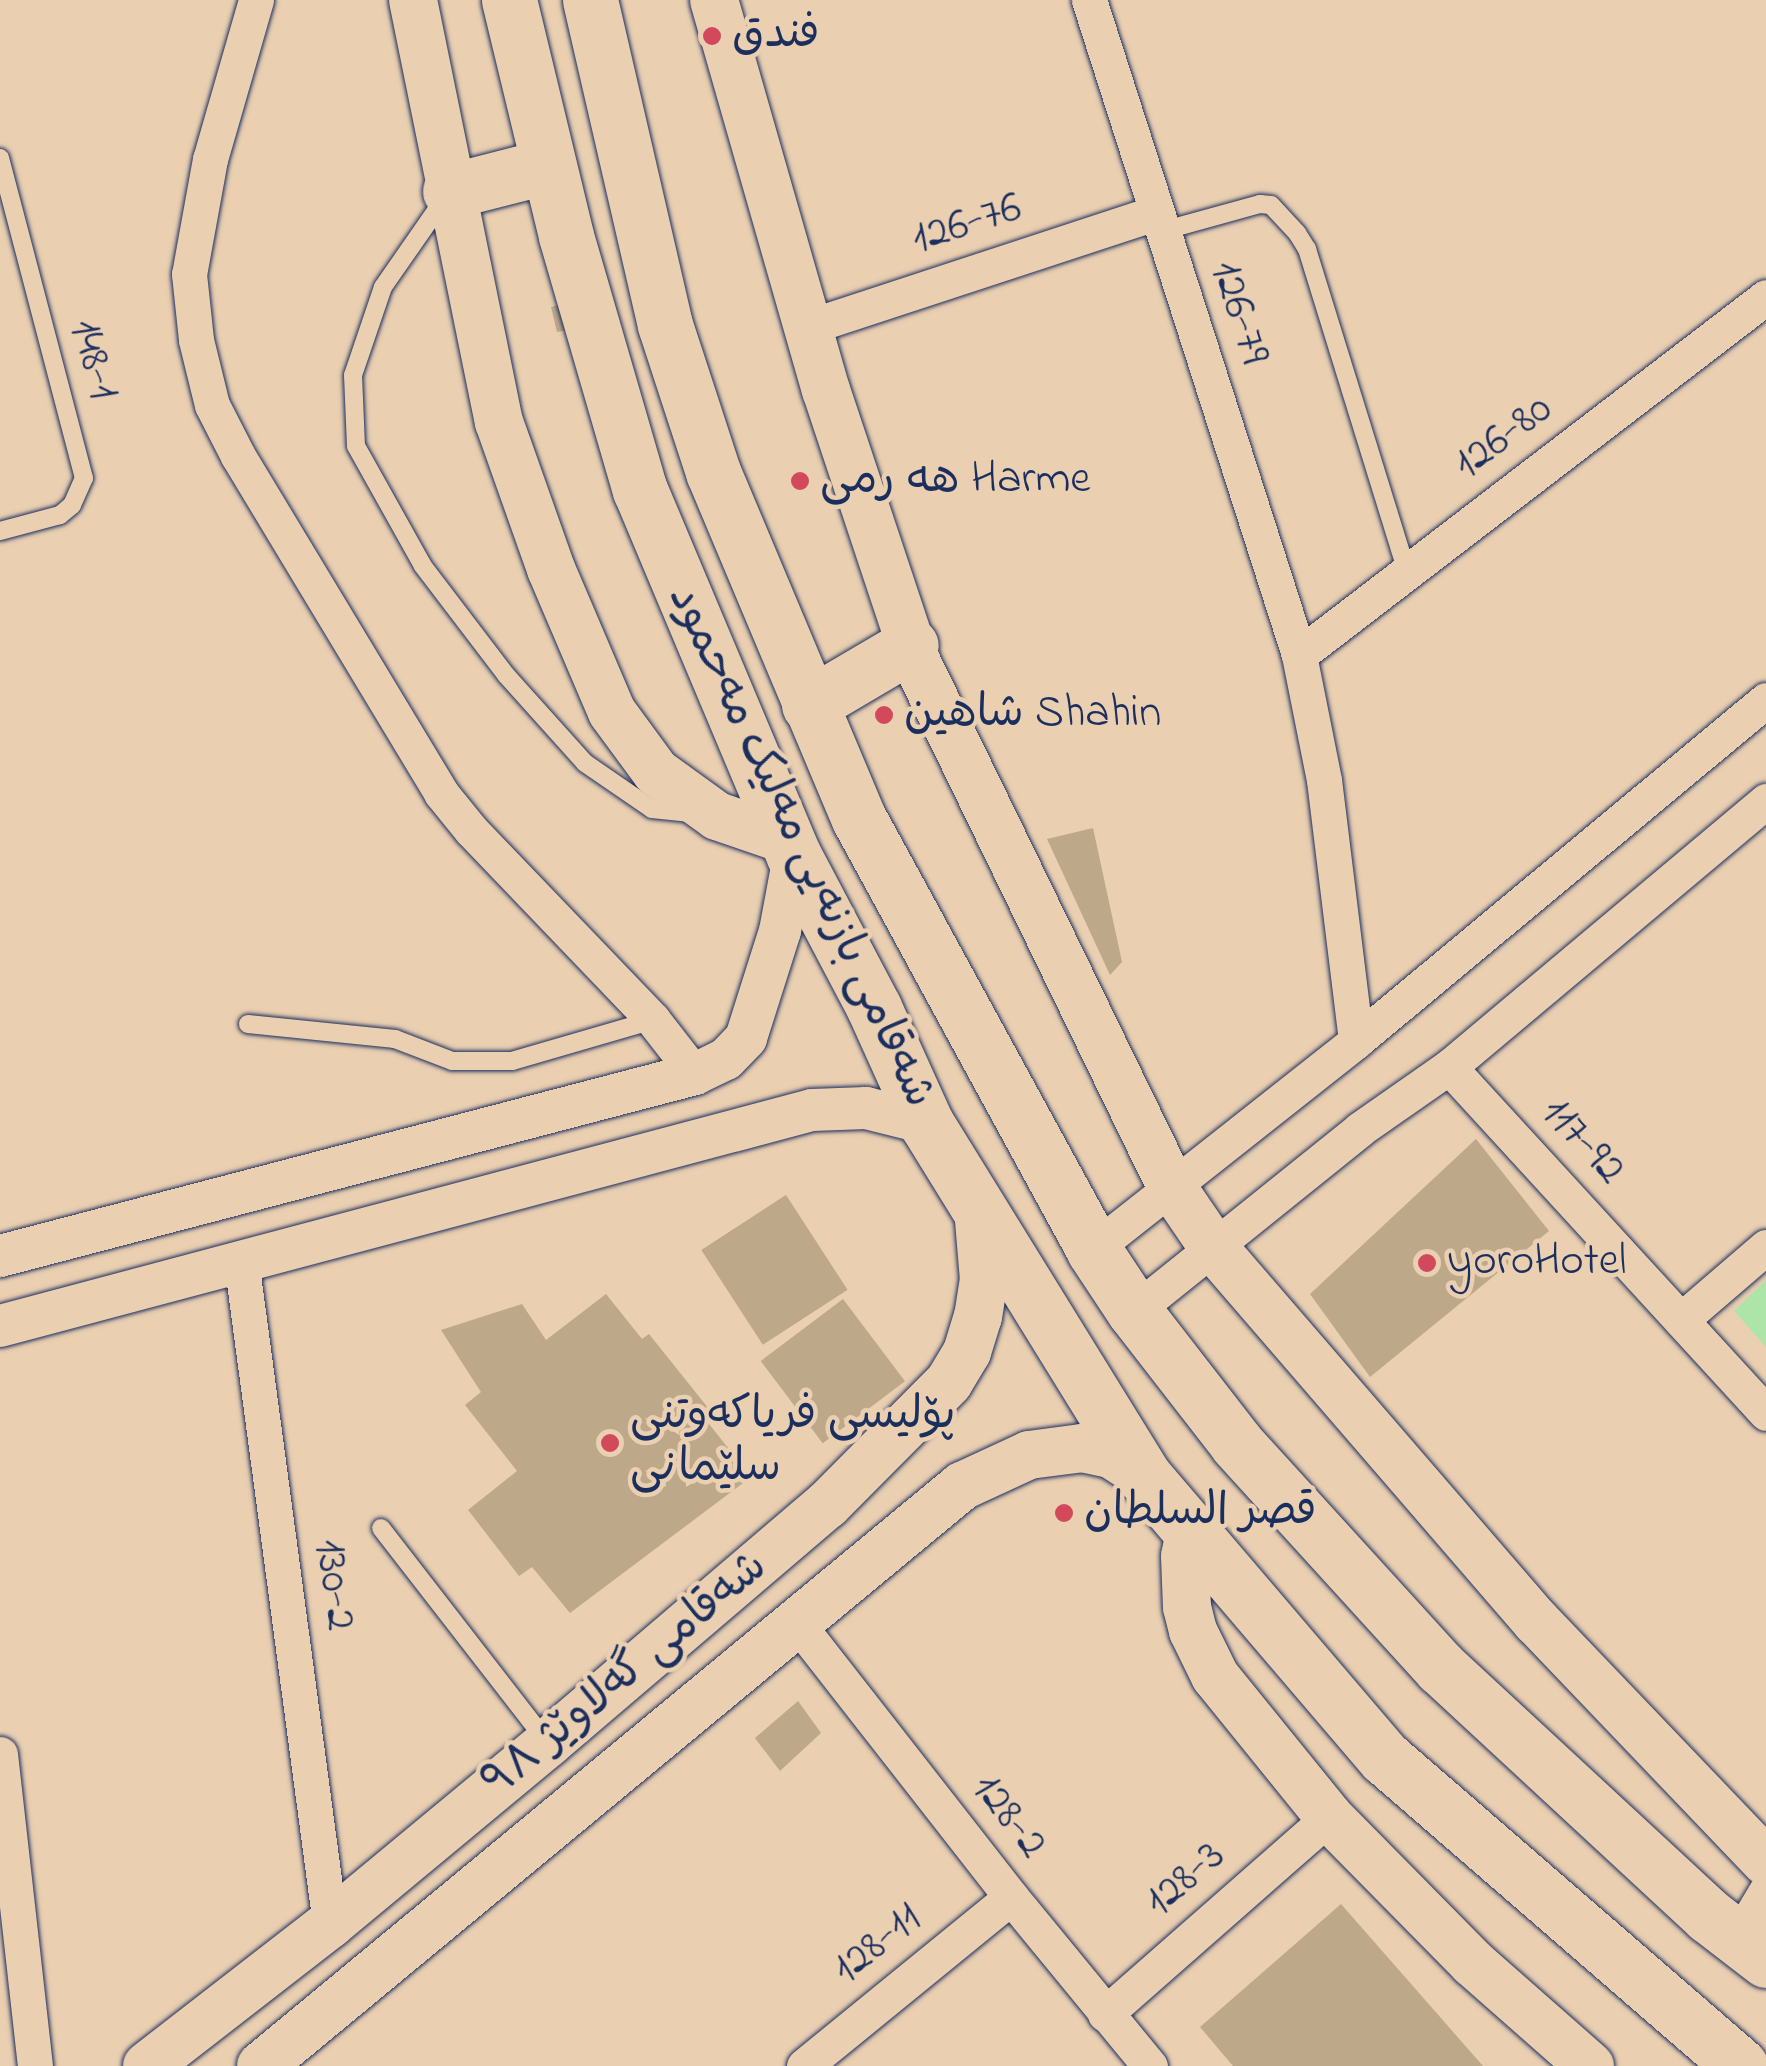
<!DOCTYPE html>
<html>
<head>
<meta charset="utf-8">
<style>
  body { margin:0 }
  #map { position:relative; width:1766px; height:2066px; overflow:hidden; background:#eacfb1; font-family:"Indie Flower","Playpen Sans Arabic",sans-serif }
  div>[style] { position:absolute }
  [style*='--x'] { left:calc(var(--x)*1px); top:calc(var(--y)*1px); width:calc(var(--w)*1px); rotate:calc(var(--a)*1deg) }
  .green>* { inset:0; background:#ade4a7 }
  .building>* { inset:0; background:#bda88a; transform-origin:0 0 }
  .roads { filter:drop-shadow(0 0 2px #1b2f5e) drop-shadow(0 0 2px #1b2f5e) }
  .service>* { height:18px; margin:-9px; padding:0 9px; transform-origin:9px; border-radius:9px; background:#eacfb1 }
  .minor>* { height:35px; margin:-17.5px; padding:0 17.5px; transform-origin:17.5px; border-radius:17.5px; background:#eacfb1 }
  .tertiary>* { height:42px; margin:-21px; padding:0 21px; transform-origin:21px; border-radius:21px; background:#eacfb1 }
  .secondary>* { height:48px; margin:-24px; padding:0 24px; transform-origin:24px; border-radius:24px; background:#eacfb1 }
  .trunk>* { height:55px; margin:-27.5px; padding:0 27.5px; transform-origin:27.5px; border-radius:27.5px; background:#eacfb1 }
  .dots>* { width:28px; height:28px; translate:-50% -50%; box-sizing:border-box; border:5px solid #eacfb1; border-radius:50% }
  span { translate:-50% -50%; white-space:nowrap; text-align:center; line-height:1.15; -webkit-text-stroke:9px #eacfb1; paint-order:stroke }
  .poi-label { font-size:45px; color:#1b2f5e }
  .left { translate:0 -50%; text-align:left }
  .street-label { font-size:45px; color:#1b2f5e }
</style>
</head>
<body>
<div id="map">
  <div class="green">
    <div style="clip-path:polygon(1766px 1280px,1766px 1347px,1734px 1311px)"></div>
  </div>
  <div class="building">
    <div style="clip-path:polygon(565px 303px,573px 329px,557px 332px,551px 307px)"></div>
    <div style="clip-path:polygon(1093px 828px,1122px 962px,1110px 975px,1047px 839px)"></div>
    <div style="clip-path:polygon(1476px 1139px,1549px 1231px,1370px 1377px,1310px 1294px)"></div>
    <div style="left:786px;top:1195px;width:113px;height:101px;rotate:57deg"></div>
    <div style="clip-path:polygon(606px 1294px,642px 1339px,649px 1334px,709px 1409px,702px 1415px,751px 1477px,570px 1613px,532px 1567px,519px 1576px,468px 1510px,517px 1471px,465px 1405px,481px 1392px,441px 1330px,522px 1304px,546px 1340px)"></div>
    <div style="left:843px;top:1299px;width:103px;height:103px;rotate:53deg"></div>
    <div style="clip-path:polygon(798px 1701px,821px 1733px,780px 1771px,755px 1738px)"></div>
    <div style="clip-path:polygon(1341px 1904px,1483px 2066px,1233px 2066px,1200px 2027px)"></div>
  </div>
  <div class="roads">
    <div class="service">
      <div style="--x:0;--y:158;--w:331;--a:75.3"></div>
      <div style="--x:84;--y:478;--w:30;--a:114"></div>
      <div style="--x:72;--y:505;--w:16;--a:140"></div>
      <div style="--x:60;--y:515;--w:62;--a:165.1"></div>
      <div style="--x:447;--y:195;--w:112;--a:124.8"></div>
      <div style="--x:383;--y:287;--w:93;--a:108.8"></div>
      <div style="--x:353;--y:375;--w:71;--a:87.6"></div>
      <div style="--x:356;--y:446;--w:137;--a:60.8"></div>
      <div style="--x:423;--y:566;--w:137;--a:52.7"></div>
      <div style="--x:506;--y:675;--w:118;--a:48.1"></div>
      <div style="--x:585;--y:763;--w:81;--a:34.5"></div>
      <div style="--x:652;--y:809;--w:39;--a:6"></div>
      <div style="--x:1162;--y:231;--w:102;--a:-15.4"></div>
      <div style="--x:1260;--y:204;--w:11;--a:5"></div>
      <div style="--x:1271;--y:205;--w:38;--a:47"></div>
      <div style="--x:1297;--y:233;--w:19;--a:58"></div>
      <div style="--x:1307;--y:249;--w:338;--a:72.8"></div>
      <div style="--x:248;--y:1024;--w:148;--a:5.8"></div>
      <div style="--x:395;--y:1039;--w:61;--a:21.1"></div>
      <div style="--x:452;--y:1061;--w:60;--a:0"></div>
      <div style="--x:512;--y:1061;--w:147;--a:-16.2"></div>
      <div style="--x:381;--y:1528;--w:272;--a:52.2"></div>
    </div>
    <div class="minor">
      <div style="--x:256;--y:0;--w:166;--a:106.1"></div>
      <div style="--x:210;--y:159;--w:117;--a:100.3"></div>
      <div style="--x:189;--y:274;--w:66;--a:83.9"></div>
      <div style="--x:196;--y:340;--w:67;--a:76.2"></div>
      <div style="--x:212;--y:405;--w:57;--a:63"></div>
      <div style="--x:238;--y:456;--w:393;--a:58.9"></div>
      <div style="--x:441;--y:793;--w:48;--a:51"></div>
      <div style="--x:471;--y:830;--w:263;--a:46.2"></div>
      <div style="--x:653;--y:1020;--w:68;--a:52.1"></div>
      <div style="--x:1089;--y:0;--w:688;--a:72.22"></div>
      <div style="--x:1299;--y:655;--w:127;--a:78.7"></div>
      <div style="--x:1324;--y:780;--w:263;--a:83"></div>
      <div style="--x:808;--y:327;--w:365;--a:-18.2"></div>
      <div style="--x:1299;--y:655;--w:588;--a:-37.47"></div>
      <div style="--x:1449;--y:1067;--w:469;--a:47.5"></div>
      <div style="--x:1093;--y:1249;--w:335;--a:-38.3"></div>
      <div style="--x:1356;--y:1041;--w:533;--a:-39.75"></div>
      <div style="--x:241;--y:1260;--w:670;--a:82.37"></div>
      <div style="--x:1134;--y:1311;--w:290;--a:-38.8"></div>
      <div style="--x:1360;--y:1129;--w:108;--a:-34.9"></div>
      <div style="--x:1449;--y:1067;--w:414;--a:-40"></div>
      <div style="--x:1681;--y:1320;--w:112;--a:-40.7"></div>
      <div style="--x:797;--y:1623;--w:348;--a:52"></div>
      <div style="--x:1011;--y:1897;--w:219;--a:50.6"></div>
      <div style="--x:0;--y:1754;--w:314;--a:83.6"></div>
      <div style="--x:1738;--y:1938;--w:55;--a:-59.2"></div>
      <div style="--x:1105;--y:2014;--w:298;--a:-41.3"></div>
      <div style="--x:804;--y:2066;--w:267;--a:-39.2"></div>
    </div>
    <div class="tertiary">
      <div style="--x:0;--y:1256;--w:718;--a:-14.67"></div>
      <div style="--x:695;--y:1074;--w:34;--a:-26"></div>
      <div style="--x:726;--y:1059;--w:29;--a:-46"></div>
      <div style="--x:746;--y:1038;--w:112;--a:-72.4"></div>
      <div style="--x:780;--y:931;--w:76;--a:-79.4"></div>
      <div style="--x:0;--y:1326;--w:840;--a:-14.9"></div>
      <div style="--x:812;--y:1110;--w:54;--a:-2.1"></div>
      <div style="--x:866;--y:1108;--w:62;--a:14"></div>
    </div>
    <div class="secondary">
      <div style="--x:413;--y:0;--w:431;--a:78.5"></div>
      <div style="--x:499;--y:422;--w:156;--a:70.5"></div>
      <div style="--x:551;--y:569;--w:155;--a:66.9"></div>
      <div style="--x:612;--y:712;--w:74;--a:53.7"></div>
      <div style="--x:656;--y:772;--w:75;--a:35.8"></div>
      <div style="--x:717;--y:816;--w:74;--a:18.9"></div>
      <div style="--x:714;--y:0;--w:406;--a:74"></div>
      <div style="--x:826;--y:390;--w:288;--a:71.6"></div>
      <div style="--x:917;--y:663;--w:579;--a:64.1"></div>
      <div style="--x:1170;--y:1184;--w:76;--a:55.7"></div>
      <div style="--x:1213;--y:1247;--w:496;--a:49.2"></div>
      <div style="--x:1537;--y:1622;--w:332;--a:46.3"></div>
      <div style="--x:1190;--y:1531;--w:25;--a:101"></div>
      <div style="--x:1185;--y:1556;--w:51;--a:87.8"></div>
      <div style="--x:1187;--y:1607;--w:25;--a:76"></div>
      <div style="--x:1193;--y:1631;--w:50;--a:63.9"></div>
      <div style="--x:1215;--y:1676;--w:181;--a:51"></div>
      <div style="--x:1329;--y:1817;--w:205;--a:45.4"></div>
      <div style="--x:1473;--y:1963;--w:156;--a:41.4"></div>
      <div style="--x:147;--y:2066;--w:232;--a:-37.8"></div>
      <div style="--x:330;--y:1924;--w:283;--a:-39.7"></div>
      <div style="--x:548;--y:1743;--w:367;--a:-40.5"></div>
      <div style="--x:827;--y:1505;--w:173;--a:-45.2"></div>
      <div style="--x:949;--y:1382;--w:35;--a:-59"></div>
      <div style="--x:967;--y:1352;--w:37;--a:-73"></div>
      <div style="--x:978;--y:1317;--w:37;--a:-81"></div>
      <div style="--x:984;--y:1280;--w:71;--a:-94.8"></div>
      <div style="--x:261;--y:2066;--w:910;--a:-39.6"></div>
      <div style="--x:962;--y:1486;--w:74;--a:-24.8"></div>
      <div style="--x:1029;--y:1455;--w:53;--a:-7.5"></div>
      <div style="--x:1082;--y:1448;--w:30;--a:12"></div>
      <div style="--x:1111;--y:1454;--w:38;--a:33"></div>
    </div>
    <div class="trunk">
      <div style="--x:509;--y:0;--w:243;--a:76.4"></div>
      <div style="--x:566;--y:236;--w:265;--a:73.8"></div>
      <div style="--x:640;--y:490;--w:397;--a:67.2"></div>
      <div style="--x:794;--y:856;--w:172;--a:62.2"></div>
      <div style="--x:874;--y:1008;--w:126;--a:65.7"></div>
      <div style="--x:926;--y:1123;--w:414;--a:58.3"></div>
      <div style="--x:1143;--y:1475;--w:372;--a:49.5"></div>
      <div style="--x:1385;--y:1758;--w:470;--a:40.9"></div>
      <div style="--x:590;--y:0;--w:334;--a:77"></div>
      <div style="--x:665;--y:325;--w:155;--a:71.9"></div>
      <div style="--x:713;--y:472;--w:376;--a:67.2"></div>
      <div style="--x:859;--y:819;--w:490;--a:61.4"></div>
      <div style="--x:1093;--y:1249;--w:74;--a:56.5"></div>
      <div style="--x:1134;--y:1311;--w:168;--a:52.2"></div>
      <div style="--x:1237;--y:1444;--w:303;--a:47.7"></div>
      <div style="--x:1441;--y:1668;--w:365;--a:42.8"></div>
      <div style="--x:1709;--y:1916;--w:72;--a:37.7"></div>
      <div style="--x:450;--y:191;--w:101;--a:-14.3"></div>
      <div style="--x:809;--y:705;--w:118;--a:-30.5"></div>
    </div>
  </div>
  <div class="dots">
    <div style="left:712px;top:36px;background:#d1495b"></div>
    <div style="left:800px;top:481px;background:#d1495b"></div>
    <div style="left:884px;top:715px;background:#d1495b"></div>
    <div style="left:1427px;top:1263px;background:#d1495b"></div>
    <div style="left:610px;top:1443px;background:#d1495b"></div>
    <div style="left:1064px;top:1513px;background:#d1495b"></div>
  </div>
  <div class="poi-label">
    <span class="left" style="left:732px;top:36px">فندق</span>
    <span class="left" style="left:820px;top:481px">هه رمی Harme</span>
    <span class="left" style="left:904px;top:715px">شاهین Shahin</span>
    <span class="left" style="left:1447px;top:1263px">yoroHotel</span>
    <span class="left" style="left:630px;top:1443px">پۆلیسی فریاکەوتنی<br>سلێمانی</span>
    <span class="left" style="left:1084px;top:1513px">قصر السلطان</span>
  </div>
  <div class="street-label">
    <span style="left:967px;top:225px;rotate:-18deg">126-76</span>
    <span style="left:1238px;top:313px;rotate:72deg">126-79</span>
    <span style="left:92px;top:360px;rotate:74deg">148-1</span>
    <span style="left:1504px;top:438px;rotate:-37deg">126-80</span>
    <span style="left:800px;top:847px;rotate:65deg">شەقامی بازنەیی مەلیک مەحمود</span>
    <span style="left:1582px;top:1142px;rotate:47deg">117-92</span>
    <span style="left:333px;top:1585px;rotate:82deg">130-2</span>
    <span style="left:626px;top:1676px;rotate:-40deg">شەقامی گەلاوێژ ٩٨</span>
    <span style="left:1008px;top:1817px;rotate:52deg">128-2</span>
    <span style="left:1186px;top:1880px;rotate:-41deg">128-3</span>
    <span style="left:878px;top:1945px;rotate:-39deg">128-11</span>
  </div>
</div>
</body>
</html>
